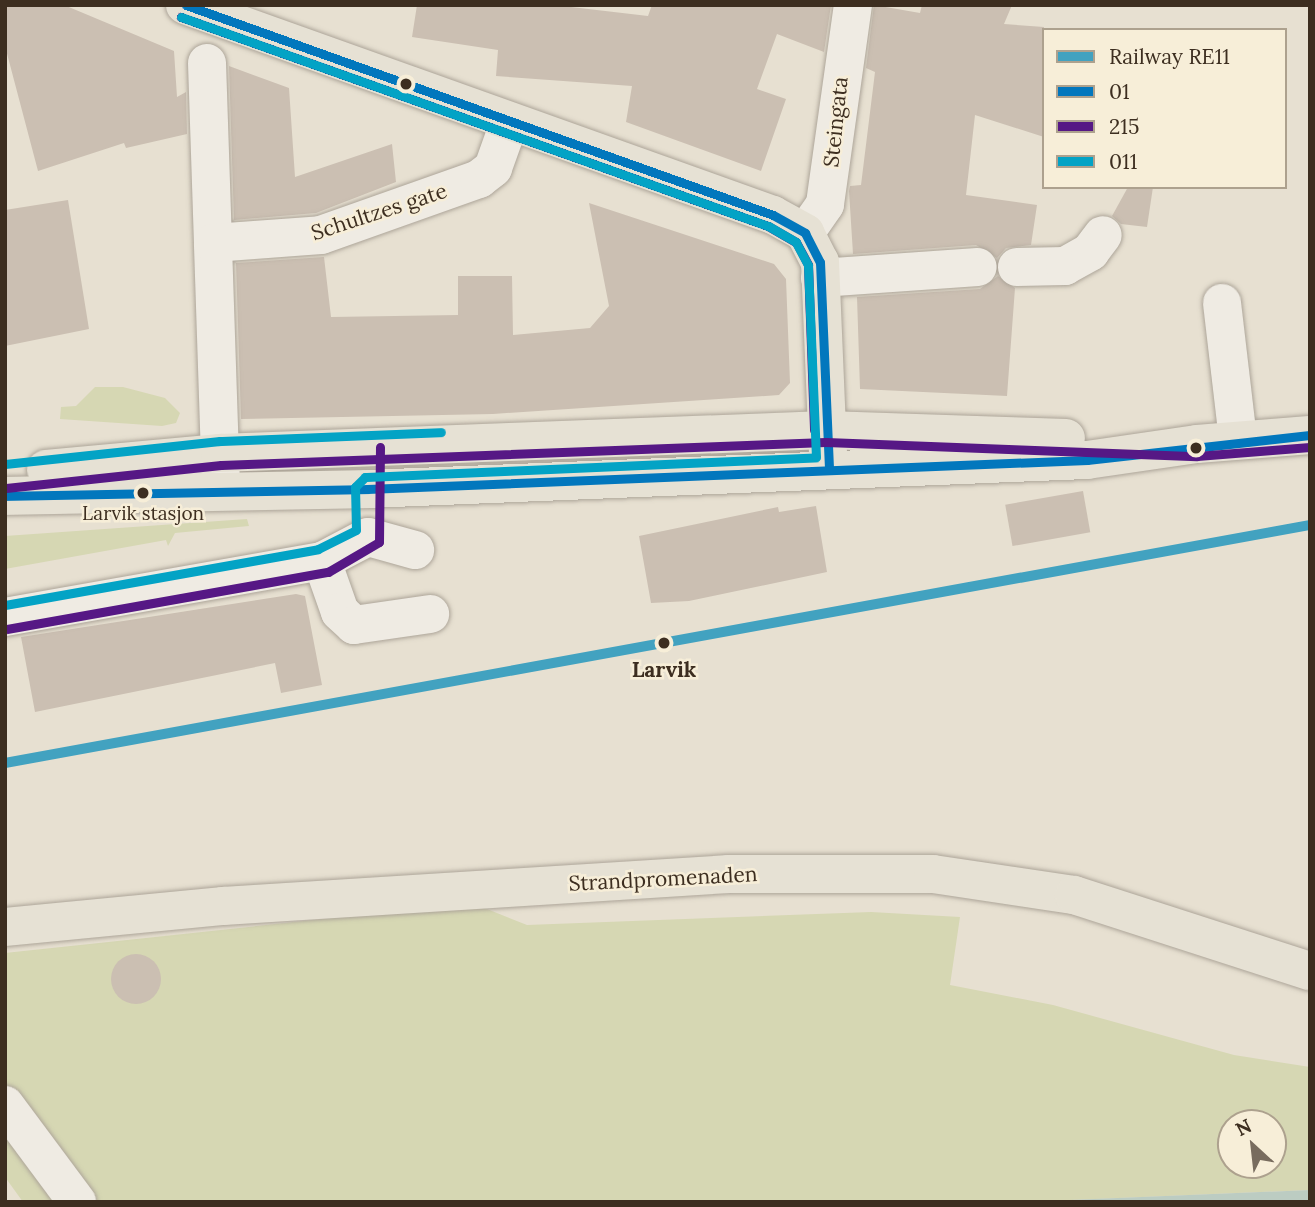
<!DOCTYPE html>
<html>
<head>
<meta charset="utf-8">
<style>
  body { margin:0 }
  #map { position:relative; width:1315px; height:1207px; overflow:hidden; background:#e7e0d1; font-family:Lora,serif }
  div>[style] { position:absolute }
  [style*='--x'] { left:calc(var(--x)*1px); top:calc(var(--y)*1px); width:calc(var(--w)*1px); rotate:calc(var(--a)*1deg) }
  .green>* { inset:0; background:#d6d7b3 }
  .water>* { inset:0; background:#bcccc2 }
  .building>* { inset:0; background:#cbbfb2; transform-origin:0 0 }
  .round { border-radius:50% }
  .roads { filter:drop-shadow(0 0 2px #ada599) drop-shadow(0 0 2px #ada599) }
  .minor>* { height:38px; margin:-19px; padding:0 19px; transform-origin:19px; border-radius:19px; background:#efebe3 }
  .major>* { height:38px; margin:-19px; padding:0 19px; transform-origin:19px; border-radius:19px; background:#e6e1d4 }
  .bus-1>* { height:9px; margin:-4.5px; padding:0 4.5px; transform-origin:4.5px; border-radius:4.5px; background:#0277bd }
  .bus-2>* { height:9px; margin:-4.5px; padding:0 4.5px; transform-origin:4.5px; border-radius:4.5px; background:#561885 }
  .bus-3>* { height:9px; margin:-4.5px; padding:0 4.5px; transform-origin:4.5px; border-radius:4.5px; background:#03a3c5 }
  .rail-1>* { height:10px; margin:-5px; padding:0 5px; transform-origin:5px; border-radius:5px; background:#42a2c0 }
  .dots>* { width:19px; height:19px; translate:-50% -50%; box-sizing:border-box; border:4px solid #f7eed8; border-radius:50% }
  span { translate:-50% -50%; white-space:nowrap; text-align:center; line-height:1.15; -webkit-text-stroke:5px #f7eed8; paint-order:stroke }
  .bus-label { font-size:19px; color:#3d2e20 }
  .street-label { font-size:21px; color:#3d2e20 }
  .stop-label { font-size:21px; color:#3d2e20; font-weight:700 }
  .frame { position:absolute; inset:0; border:7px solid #3d2e20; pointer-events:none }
  .legend { position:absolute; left:1042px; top:28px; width:245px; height:161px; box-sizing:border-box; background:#f7eed8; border:2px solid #ada18e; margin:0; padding:9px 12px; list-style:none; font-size:21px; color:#3d2e20 }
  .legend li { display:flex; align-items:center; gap:14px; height:35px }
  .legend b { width:35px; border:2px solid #ada18e }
  .north { position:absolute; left:1217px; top:1109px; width:70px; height:70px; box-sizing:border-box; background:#f7eed8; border:2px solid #ada18e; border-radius:50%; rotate:333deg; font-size:19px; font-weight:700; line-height:28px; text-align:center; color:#3d2e20 }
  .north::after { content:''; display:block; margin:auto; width:24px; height:32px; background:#786c5e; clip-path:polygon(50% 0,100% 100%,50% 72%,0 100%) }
</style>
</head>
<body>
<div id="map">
  <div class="green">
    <div style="clip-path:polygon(95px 387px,123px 387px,165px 398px,180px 413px,176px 423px,162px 426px,60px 419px,61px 407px,76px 406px)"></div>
    <div style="clip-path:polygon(247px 519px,249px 526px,175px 533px,168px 546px,166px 540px,5px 569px,5px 536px)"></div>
    <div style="clip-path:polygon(evenodd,472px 903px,527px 925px,871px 912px,960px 917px,950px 985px,1053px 1005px,1234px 1055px,1310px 1067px,1310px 1190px,1025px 1202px,23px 1202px,5px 1177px,5px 953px,472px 903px,1231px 1123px,1273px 1123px,1273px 1165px,1231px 1165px,1231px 1123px)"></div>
  </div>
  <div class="water">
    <div style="clip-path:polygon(1310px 1190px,1310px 1202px,1022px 1202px)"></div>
  </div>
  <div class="building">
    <div style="clip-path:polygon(5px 5px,64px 5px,174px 51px,177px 97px,186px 92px,187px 134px,126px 148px,124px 143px,38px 171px,5px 46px)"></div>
    <div style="clip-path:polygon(417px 5px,554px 5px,648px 16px,652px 5px,831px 5px,824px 52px,777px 34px,757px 89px,786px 99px,761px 171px,626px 122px,632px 86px,496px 76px,498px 50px,412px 37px)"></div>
    <div style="clip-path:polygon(874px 5px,920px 13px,922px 5px,1012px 5px,1004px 24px,1044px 27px,1044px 137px,975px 115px,966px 195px,1037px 205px,1031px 245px,1006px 248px,997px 258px,976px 245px,853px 254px,849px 191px,850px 186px,861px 185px,875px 72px,866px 68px)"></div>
    <div style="clip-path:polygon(229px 66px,289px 88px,295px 177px,392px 144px,396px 182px,316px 213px,234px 220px)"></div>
    <div style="clip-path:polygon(1128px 187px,1153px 187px,1147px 227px,1121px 224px,1112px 216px)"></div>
    <div style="clip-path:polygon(68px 200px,89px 329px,5px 346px,5px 210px)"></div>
    <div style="clip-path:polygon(589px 203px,774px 264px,786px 279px,790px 383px,779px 395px,493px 414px,241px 419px,236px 263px,324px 257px,331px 317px,458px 315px,458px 276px,512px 276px,513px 335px,590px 328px,609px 306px)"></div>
    <div style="clip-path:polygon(998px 276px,1015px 288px,1007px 396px,860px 389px,857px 297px,980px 289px)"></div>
    <div style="left:1083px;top:491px;width:42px;height:79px;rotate:80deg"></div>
    <div style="clip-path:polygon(816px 506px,827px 572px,689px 601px,651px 603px,639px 536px,778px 507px,779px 512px)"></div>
    <div style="clip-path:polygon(296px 594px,305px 596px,322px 685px,281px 693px,275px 663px,35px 712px,21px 637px)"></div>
    <div class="round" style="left:111px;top:954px;width:50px;height:50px"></div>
  </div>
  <div class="roads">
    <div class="minor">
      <div style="--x:207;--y:63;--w:180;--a:88.1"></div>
      <div style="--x:805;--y:233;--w:35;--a:-55"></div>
      <div style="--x:825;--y:204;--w:201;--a:-82"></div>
      <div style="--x:1017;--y:267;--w:48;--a:-1.2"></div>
      <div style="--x:1065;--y:266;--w:29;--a:-29"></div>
      <div style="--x:1090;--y:252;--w:21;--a:-53"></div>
      <div style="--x:820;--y:278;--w:158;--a:-4"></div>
      <div style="--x:1222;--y:303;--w:138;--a:83.3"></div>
      <div style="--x:221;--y:487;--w:244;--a:-91.9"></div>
      <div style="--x:213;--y:243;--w:108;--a:-4.2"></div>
      <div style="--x:321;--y:235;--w:168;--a:-19.5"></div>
      <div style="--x:479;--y:179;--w:18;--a:-38"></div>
      <div style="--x:493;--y:168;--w:48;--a:-70.4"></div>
      <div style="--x:322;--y:561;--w:54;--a:70.6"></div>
      <div style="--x:340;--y:612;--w:19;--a:43"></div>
      <div style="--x:354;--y:625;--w:77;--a:-8.2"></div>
      <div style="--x:5;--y:617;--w:322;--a:-10"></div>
      <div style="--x:322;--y:561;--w:52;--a:-27.6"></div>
      <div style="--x:368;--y:537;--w:49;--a:15.5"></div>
      <div style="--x:5;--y:1105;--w:121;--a:53.4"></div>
    </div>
    <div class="major">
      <div style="--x:185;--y:5;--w:624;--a:19.65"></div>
      <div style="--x:773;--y:215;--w:37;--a:29"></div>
      <div style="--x:805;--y:233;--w:33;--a:63"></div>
      <div style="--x:820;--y:262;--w:194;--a:87.6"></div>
      <div style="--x:46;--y:469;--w:175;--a:-5.3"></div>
      <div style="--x:220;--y:453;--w:606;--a:-2.17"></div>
      <div style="--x:826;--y:430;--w:240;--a:1.9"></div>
      <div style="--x:5;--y:496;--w:362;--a:-1.1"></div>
      <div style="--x:367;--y:489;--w:721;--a:-2.31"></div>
      <div style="--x:1087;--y:460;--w:111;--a:-8.3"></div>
      <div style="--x:1197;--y:444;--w:113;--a:-4.6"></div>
      <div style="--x:5;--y:927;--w:219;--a:-5.5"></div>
      <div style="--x:223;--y:906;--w:507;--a:-3.62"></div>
      <div style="--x:729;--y:874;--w:204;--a:0"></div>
      <div style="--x:933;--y:874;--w:143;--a:8.5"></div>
      <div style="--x:1074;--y:895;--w:248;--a:17.9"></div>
    </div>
  </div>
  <div class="bus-1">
    <div style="--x:186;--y:5;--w:623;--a:19.68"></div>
    <div style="--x:773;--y:215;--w:37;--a:29"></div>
    <div style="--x:805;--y:233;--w:33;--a:63"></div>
    <div style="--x:820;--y:262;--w:207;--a:87.5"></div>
    <div style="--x:5;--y:496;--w:362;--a:-1.1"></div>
    <div style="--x:367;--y:489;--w:721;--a:-2.31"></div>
    <div style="--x:1087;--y:460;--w:224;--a:-6.4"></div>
  </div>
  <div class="bus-2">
    <div style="--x:181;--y:17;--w:623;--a:19.6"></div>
    <div style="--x:768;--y:226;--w:32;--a:30"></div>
    <div style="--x:796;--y:242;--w:26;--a:62"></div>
    <div style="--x:808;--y:265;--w:165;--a:87.9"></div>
    <div style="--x:6;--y:488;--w:216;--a:-6.1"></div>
    <div style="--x:221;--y:465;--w:605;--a:-2.18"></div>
    <div style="--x:826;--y:442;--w:371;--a:2.2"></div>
    <div style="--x:1197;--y:456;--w:113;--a:-4.6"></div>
    <div style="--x:7;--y:629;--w:326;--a:-10.1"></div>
    <div style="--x:328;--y:572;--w:59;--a:-30.5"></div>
    <div style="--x:379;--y:542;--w:95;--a:-89.4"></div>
  </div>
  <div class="bus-3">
    <div style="--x:5;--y:464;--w:216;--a:-6.1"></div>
    <div style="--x:220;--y:441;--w:221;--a:-2.3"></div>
    <div style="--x:5;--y:605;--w:318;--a:-10.1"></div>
    <div style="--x:318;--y:549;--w:42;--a:-26.6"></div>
    <div style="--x:356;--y:530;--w:43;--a:-91.3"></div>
    <div style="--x:355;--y:487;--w:14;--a:-45"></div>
    <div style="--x:365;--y:477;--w:451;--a:-2.5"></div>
    <div style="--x:816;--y:457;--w:192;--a:-92.4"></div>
    <div style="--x:808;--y:265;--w:26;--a:-118"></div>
    <div style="--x:796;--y:242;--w:32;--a:-150"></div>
    <div style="--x:768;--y:226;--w:623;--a:-160.4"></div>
  </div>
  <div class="rail-1">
    <div style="--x:5;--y:763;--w:1327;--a:-10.34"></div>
  </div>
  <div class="dots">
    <div style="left:406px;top:84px;background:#3d2e20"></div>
    <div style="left:1196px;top:448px;background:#3d2e20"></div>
    <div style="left:143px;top:493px;background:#3d2e20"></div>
    <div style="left:664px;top:643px;background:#3d2e20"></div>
  </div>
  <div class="bus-label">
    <span style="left:143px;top:514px">Larvik stasjon</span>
  </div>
  <div class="street-label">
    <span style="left:836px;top:122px;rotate:-84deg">Steingata</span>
    <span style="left:379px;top:212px;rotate:-18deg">Schultzes gate</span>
    <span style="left:663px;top:879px;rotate:-3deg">Strandpromenaden</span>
  </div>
  <div class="stop-label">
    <span style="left:664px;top:670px">Larvik</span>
  </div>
  <div class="frame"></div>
  <ul class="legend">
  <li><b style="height:9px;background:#42a2c0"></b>Railway RE11</li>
  <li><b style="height:9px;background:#0277bd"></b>01</li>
  <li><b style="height:9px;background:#561885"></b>215</li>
  <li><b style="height:9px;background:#03a3c5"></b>011</li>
  </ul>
  <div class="north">N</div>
</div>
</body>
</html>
